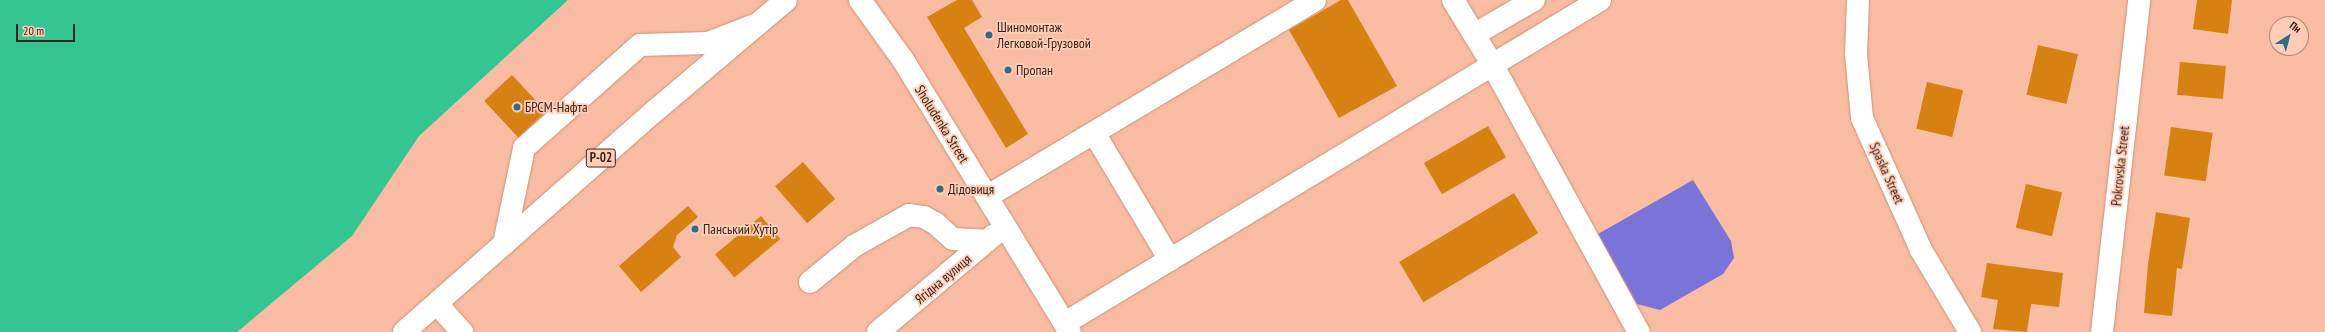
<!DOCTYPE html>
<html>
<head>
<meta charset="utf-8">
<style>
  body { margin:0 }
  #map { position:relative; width:2325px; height:332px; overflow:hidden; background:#fabca2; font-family:"PT Sans Narrow",sans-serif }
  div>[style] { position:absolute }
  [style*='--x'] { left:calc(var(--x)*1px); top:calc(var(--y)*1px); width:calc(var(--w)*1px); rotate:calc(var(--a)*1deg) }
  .green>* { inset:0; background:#34c592 }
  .water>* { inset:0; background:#7a73d8 }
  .building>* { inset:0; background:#d68112; transform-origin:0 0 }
  .roads { filter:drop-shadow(0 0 1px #cc9178) drop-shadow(0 0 1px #cc9178) }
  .minor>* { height:22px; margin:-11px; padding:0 11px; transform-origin:11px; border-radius:11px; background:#fff }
  .major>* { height:22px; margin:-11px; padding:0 11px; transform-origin:11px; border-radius:11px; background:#fff }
  .dots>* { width:11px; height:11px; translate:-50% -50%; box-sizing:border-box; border:2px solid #ffcdb7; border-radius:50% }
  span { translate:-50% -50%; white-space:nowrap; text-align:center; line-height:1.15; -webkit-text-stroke:3.5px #ffcdb7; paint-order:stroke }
  .shield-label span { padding:1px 3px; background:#ffcdb7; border:1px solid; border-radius:3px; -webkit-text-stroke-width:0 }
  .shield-label { font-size:13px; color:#3b2319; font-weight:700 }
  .poi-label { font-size:14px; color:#3b2319 }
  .left { translate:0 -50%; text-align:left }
  .street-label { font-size:14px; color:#3b2319 }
  .north { position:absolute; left:2269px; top:16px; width:40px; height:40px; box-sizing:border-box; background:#ffcdb7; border:1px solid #b18978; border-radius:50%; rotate:36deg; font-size:11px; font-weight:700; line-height:16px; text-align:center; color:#3b2319 }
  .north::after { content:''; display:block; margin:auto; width:14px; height:18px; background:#306d83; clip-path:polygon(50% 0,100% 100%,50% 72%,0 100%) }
  .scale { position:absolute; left:16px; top:24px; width:59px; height:18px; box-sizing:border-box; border:2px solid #3b2319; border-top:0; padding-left:5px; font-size:12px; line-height:14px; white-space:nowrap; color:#3b2319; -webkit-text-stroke:3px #ffcdb7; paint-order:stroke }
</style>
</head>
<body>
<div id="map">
  <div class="green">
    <div style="clip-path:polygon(0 0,568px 0,419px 136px,352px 236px,237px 332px,0 332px)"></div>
  </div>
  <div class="water">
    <div style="clip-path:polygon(1693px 180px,1731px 241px,1734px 258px,1723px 274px,1660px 310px,1637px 304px,1598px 234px)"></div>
  </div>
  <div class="building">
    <div style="clip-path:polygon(957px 0,972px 0,982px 17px,964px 28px,1028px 134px,1006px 148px,927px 17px)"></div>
    <div style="clip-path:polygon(1341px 0,1348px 0,1397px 86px,1339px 118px,1289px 30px)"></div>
    <div style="clip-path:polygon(2197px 0,2232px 0,2228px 34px,2193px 29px)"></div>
    <div style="left:2038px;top:45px;width:41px;height:51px;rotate:13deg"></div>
    <div style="left:2180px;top:62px;width:46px;height:33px;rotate:5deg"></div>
    <div style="left:512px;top:75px;width:50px;height:38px;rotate:47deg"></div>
    <div style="left:1927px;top:82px;width:37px;height:48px;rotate:13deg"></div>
    <div style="left:1488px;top:126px;width:36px;height:74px;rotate:60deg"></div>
    <div style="left:2171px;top:127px;width:42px;height:49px;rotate:8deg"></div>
    <div style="left:803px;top:162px;width:49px;height:37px;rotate:49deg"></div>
    <div style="left:2026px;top:184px;width:37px;height:45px;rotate:13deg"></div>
    <div style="left:1514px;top:193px;width:47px;height:134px;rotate:59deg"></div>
    <div style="clip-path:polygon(688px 206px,698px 217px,677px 235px,673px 247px,681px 257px,641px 292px,619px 266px)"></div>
    <div style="clip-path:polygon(2156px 212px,2190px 218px,2182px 269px,2177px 268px,2172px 316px,2144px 313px,2148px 264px)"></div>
    <div style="left:761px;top:216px;width:30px;height:60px;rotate:50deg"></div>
    <div style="clip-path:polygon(1987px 263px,2063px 273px,2059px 307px,2031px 304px,2027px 332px,1993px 329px,1998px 300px,1981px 297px)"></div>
  </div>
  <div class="roads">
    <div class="minor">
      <div style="--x:1453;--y:0;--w:75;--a:58.6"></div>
      <div style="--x:1492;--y:64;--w:306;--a:61.3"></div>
      <div style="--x:1858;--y:0;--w:54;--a:92.1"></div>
      <div style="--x:1856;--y:54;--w:64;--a:84.6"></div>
      <div style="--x:1862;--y:118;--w:145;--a:65.9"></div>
      <div style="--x:1921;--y:250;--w:96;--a:59.1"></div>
      <div style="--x:1475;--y:34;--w:68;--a:-30"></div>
      <div style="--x:1094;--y:133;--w:148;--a:59.1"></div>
      <div style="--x:988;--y:196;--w:381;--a:-30.9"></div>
      <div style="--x:504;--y:244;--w:98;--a:-78.2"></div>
      <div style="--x:524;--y:148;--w:155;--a:-41.6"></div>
      <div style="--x:640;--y:45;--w:68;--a:-1.7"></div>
      <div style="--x:708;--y:43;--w:50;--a:-21"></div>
      <div style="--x:810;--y:282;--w:57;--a:-39.3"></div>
      <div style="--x:854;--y:246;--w:63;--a:-29.4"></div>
      <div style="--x:909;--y:215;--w:15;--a:8"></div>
      <div style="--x:924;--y:217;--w:13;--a:29"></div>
      <div style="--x:935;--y:223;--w:24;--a:42"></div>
      <div style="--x:953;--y:239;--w:34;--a:3"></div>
      <div style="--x:437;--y:304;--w:38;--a:48"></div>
      <div style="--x:1065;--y:323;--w:625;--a:-31.12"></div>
      <div style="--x:878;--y:332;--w:151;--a:-39.9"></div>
      <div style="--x:2102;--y:332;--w:334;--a:-83.6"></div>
    </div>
    <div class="major">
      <div style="--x:860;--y:0;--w:74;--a:54.4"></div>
      <div style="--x:903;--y:60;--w:319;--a:58.5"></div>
      <div style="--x:404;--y:332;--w:336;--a:-41.4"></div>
      <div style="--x:656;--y:110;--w:170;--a:-40.2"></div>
    </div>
  </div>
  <div class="dots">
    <div style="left:989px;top:35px;background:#306d83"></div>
    <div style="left:1008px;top:70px;background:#306d83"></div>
    <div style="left:517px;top:107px;background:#306d83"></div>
    <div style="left:940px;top:189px;background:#306d83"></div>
    <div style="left:695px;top:229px;background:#306d83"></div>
  </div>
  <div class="shield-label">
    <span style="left:601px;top:158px">Р-02</span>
  </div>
  <div class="poi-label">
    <span class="left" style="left:997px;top:35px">Шиномонтаж<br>Легковой-Грузовой</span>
    <span class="left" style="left:1016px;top:70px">Пропан</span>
    <span class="left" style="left:525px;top:107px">БРСМ-Нафта</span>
    <span class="left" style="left:948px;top:189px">Дідовиця</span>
    <span class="left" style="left:703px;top:229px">Панський Хутір</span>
  </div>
  <div class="street-label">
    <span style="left:942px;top:124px;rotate:58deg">Sholudenka Street</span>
    <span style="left:2120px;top:166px;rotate:-84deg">Pokrovska Street</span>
    <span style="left:1887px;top:173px;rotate:66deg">Spaska Street</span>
    <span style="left:943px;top:279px;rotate:-40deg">Ягідна вулиця</span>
  </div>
  <div class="north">Пн</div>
  <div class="scale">20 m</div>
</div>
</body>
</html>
